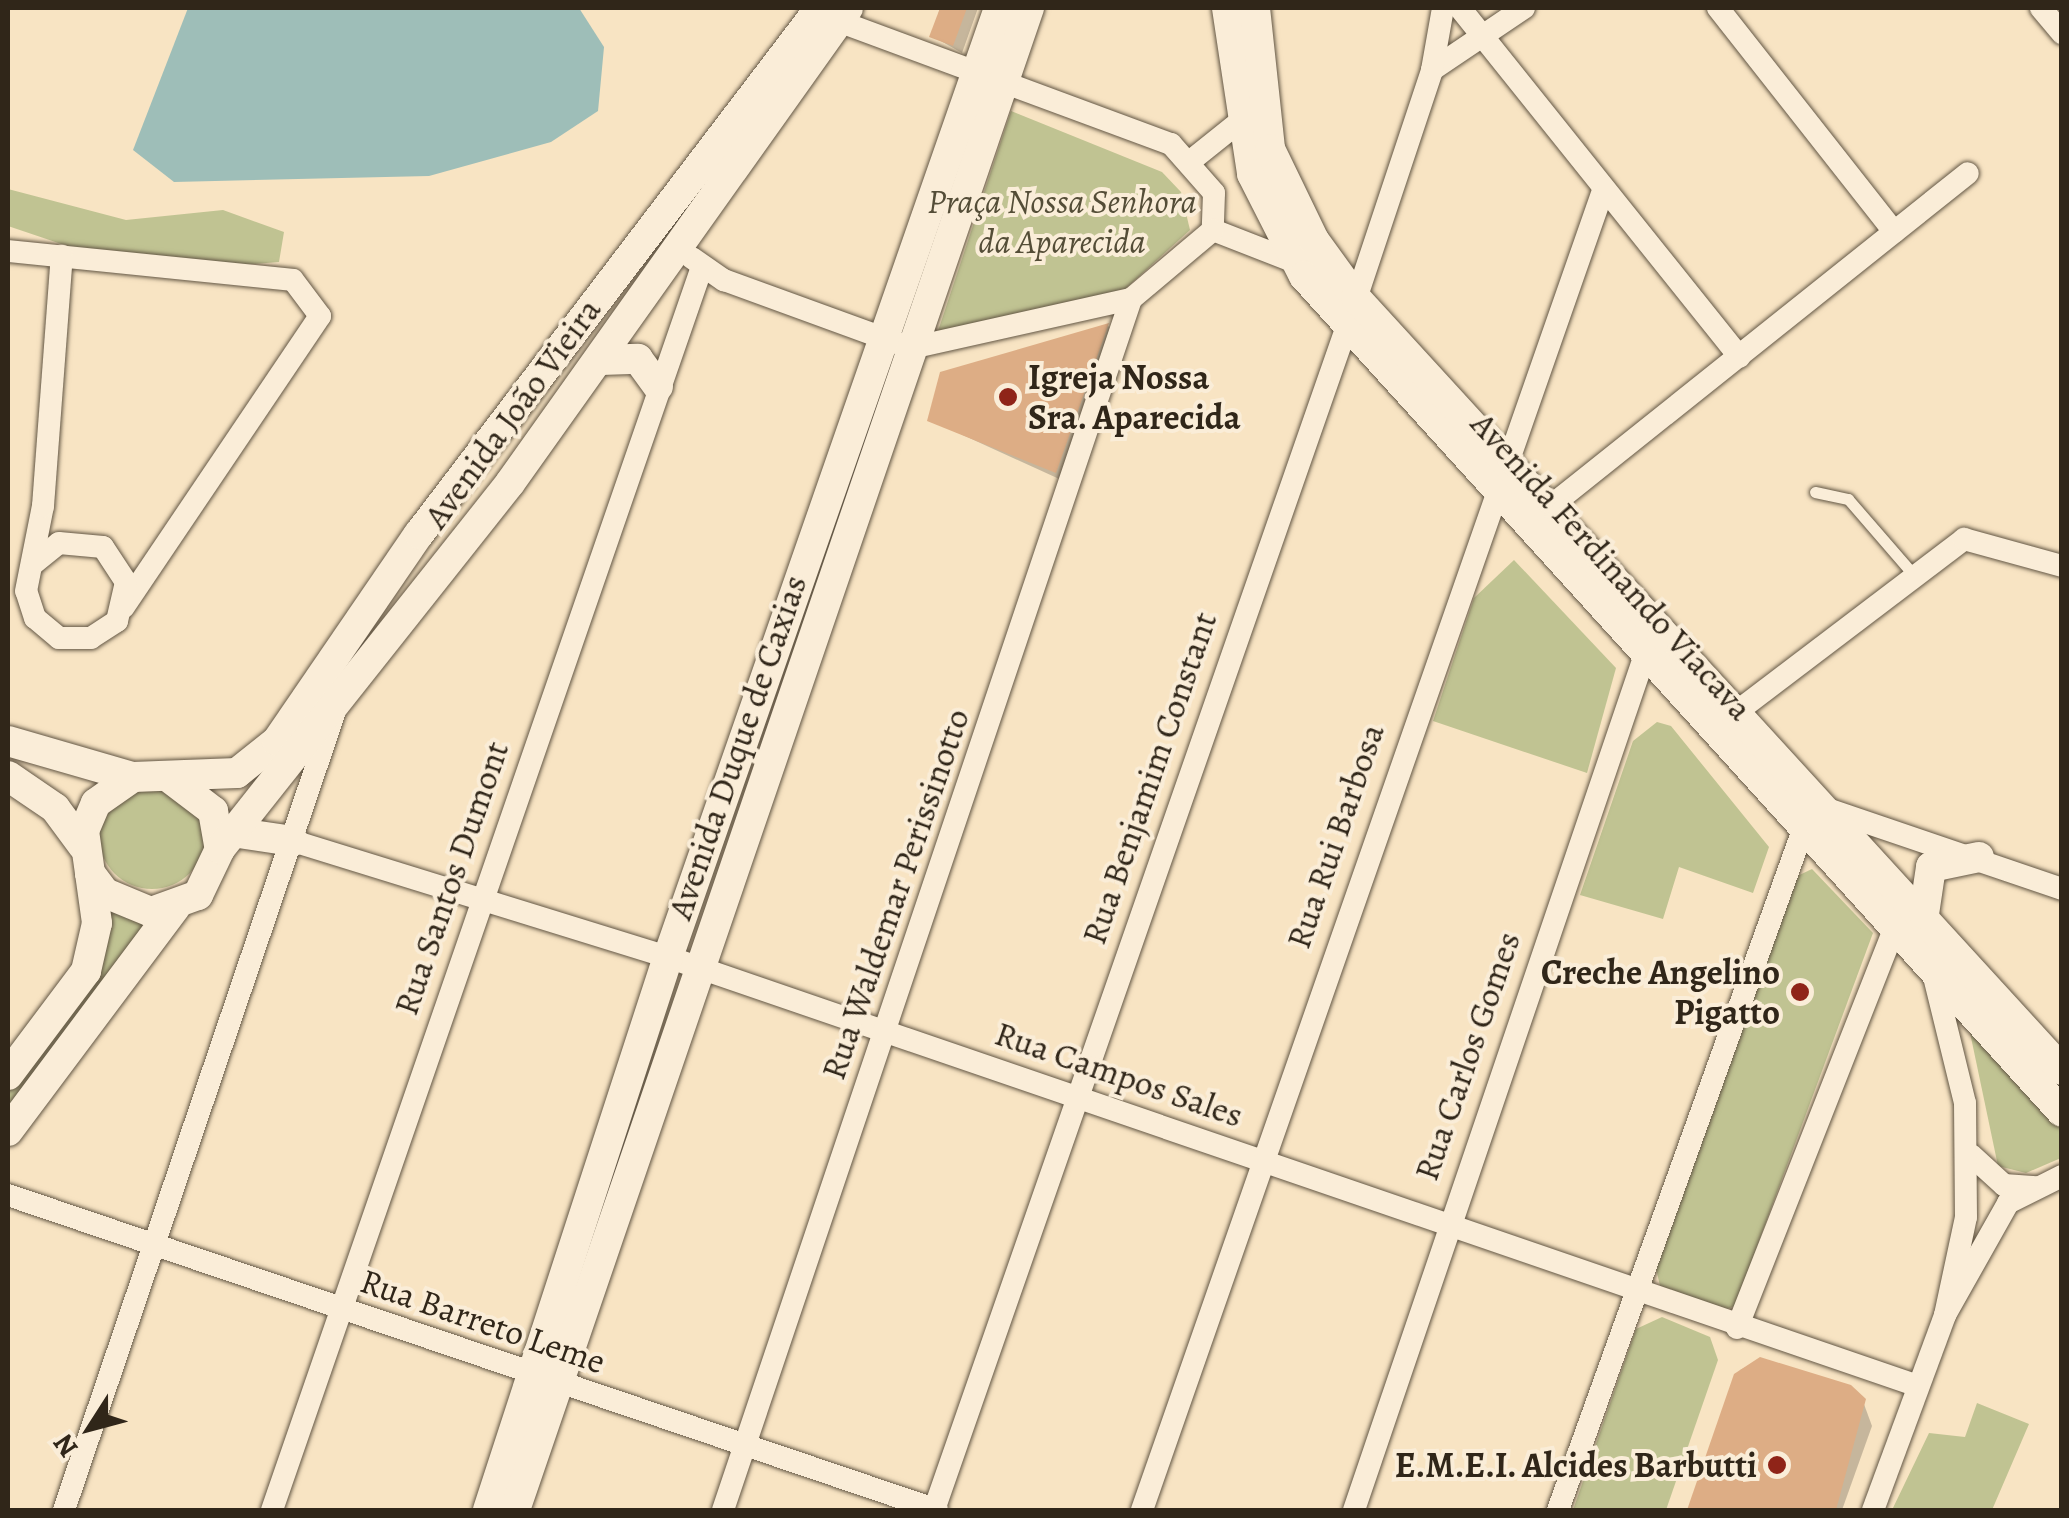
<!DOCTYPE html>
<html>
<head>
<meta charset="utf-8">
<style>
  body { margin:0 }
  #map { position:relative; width:2069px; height:1518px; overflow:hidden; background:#f8e4c3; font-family:Alegreya,serif }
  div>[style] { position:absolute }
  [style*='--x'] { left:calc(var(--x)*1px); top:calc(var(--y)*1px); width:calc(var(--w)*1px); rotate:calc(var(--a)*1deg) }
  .green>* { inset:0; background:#c0c392 }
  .round { border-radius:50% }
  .water>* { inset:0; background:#9ebeb8 }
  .shadow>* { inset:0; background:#0003 }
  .building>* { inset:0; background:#ddad85 }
  .roads { filter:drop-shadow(0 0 2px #625644) drop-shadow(0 0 2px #625644) }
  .lane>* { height:11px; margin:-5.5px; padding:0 5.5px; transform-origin:5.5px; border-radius:5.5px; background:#faedd8 }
  .street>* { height:22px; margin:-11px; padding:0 11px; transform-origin:11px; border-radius:11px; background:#faedd8 }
  .secondary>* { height:30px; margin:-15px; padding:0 15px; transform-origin:15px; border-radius:15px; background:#faedd8 }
  .dots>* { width:28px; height:28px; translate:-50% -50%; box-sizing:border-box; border:5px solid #faedd8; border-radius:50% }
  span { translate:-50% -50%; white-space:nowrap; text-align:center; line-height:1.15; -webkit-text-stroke:8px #faedd8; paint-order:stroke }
  .park-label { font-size:35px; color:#544d37; font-style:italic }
  .poi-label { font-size:35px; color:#302619; font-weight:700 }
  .left { translate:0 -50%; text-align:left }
  .right { translate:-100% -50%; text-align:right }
  .street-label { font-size:35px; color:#302619 }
  .frame { position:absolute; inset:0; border:10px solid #302619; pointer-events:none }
  .north { position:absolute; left:40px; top:1378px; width:100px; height:100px; -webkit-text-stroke:8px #faedd8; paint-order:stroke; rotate:234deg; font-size:28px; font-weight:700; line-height:40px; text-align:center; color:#302619 }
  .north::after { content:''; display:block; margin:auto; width:35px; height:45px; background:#302619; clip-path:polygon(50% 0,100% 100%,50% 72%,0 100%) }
</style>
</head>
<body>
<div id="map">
  <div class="green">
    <div style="clip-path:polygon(1011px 111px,1162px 172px,1181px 192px,1190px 230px,1122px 292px,936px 337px)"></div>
    <div style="clip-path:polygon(8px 189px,126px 220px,223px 210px,284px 232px,279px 262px,186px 269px,82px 251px,8px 226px)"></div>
    <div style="clip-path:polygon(1514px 560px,1616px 668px,1587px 773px,1433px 721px,1474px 598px)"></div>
    <div style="clip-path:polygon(1657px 722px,1671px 726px,1769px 847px,1753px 893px,1679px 867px,1663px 919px,1580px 895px,1633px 741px)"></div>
    <div class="round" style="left:99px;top:783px;width:106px;height:106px"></div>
    <div style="clip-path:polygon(1812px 869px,1873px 933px,1735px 1306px,1713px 1314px,1663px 1299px,1655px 1264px,1791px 879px)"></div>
    <div style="clip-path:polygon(102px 908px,155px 922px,8px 1116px,8px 1086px,74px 1000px)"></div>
    <div style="clip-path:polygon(1968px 1023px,2061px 1122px,2061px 1158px,2026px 1173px,1998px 1166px)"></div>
    <div style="clip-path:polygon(1662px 1317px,1710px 1337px,1718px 1360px,1666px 1510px,1573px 1510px,1636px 1329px)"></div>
    <div style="clip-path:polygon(1977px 1403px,2029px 1424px,1992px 1510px,1892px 1510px,1929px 1433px,1965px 1437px)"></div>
  </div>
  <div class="water">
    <div style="clip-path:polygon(188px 8px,579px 8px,604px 47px,598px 111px,551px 142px,429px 176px,174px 182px,133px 150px)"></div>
  </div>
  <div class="shadow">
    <div style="clip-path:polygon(940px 8px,978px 8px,962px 53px,932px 36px)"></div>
    <div style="clip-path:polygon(1108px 326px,1120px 337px,1068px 483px,930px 420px,942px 374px)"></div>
    <div style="clip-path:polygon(1760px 1360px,1861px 1396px,1872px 1426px,1842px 1510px,1690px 1510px,1740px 1370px)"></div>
  </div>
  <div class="building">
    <div style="clip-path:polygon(940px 8px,967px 8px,953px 46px,929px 37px)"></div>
    <div style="clip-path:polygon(1109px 323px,1056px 473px,927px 421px,940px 372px)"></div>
    <div style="clip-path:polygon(1760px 1357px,1851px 1385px,1866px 1399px,1836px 1510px,1687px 1510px,1734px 1374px)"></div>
  </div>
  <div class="roads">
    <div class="lane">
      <div style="--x:1815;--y:492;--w:34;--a:12"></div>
      <div style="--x:1848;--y:499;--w:98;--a:49.1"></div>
    </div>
    <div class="street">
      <div style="--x:1460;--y:8;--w:447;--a:51.3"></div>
      <div style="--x:1718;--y:8;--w:285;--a:51.8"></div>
      <div style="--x:2041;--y:8;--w:33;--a:50"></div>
      <div style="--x:838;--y:21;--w:355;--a:20.3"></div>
      <div style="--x:1171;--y:144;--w:65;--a:48.7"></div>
      <div style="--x:1214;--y:193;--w:37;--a:92"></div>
      <div style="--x:1432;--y:70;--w:111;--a:-34"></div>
      <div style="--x:1193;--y:159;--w:58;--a:-38.7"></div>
      <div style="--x:1213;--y:230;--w:88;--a:21.3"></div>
      <div style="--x:8;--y:251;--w:286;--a:5.8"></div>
      <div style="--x:293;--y:280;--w:45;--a:53.1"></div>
      <div style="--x:320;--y:316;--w:351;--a:124"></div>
      <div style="--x:692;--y:258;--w:39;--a:35"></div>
      <div style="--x:724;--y:280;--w:199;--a:20"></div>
      <div style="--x:911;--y:348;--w:225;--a:-12.6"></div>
      <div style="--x:1131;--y:299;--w:107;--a:-40.1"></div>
      <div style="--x:1537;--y:517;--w:551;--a:-38.59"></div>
      <div style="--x:33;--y:564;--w:33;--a:-39"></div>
      <div style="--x:59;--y:543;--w:44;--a:5.2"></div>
      <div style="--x:103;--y:547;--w:42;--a:56.7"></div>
      <div style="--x:126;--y:582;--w:40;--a:103"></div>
      <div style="--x:117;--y:621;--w:31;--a:147"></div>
      <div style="--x:91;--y:638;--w:32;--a:180"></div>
      <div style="--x:59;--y:638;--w:31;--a:-140"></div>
      <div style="--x:35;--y:618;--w:28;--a:-108"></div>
      <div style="--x:26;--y:591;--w:87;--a:-78.7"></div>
      <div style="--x:43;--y:506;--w:251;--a:-85.7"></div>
      <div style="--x:1735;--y:713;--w:288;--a:-37.2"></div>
      <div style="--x:1964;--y:539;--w:102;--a:15.4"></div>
      <div style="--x:293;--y:841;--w:393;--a:17.2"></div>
      <div style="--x:668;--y:957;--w:1322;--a:18.94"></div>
      <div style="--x:1971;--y:1155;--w:45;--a:42.3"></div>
      <div style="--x:2004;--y:1185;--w:32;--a:4"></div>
      <div style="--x:8;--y:1195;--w:981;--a:18.73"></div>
      <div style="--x:1945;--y:1315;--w:129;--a:-60.6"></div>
      <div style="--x:2008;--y:1203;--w:60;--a:-26.6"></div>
      <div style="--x:1737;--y:1328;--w:431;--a:-68.5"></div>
      <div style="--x:64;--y:1510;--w:841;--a:-71.26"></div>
      <div style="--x:272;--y:1510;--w:1312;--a:-70.92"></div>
      <div style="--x:723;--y:1510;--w:1278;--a:-71.38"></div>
      <div style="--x:934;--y:1510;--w:1251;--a:-70.77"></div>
      <div style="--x:1346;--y:329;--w:273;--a:-71.6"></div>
      <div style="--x:1432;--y:70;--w:63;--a:-79.9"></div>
      <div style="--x:1142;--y:1510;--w:1400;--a:-70.74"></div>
      <div style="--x:1354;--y:1510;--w:916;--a:-71.21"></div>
      <div style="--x:1558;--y:1510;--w:723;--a:-70.19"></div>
      <div style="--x:1803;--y:830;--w:32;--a:-41"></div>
      <div style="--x:1827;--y:809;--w:248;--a:18.8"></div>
      <div style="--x:1873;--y:1510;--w:208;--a:-69.7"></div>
      <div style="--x:1945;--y:1315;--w:100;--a:-77.9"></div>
      <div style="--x:1966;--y:1217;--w:114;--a:-90.5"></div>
      <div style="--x:1965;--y:1103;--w:138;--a:-103.8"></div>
    </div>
    <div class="secondary">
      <div style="--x:1227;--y:8;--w:168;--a:81.4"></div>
      <div style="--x:1252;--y:174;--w:114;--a:63"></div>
      <div style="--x:1304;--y:276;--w:1128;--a:47.8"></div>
      <div style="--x:1255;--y:8;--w:142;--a:83.9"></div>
      <div style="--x:1270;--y:149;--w:101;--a:64.2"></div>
      <div style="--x:1314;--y:240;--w:72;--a:54.1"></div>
      <div style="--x:1356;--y:298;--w:1046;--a:47.56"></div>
      <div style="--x:601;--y:360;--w:37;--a:-2"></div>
      <div style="--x:638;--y:359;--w:34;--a:54"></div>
      <div style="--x:8;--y:741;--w:130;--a:16.1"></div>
      <div style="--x:8;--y:776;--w:57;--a:34.2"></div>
      <div style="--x:55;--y:808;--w:47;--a:53.6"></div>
      <div style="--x:167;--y:776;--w:58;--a:37.3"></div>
      <div style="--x:213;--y:811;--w:39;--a:80"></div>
      <div style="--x:220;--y:849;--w:51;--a:115.6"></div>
      <div style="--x:198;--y:895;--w:50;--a:160.1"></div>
      <div style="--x:151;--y:912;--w:50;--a:-157.6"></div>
      <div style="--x:105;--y:893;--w:25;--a:-127"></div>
      <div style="--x:90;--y:873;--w:42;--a:-98.1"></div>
      <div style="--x:84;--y:831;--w:30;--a:-67"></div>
      <div style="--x:96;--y:803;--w:45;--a:-35.1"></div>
      <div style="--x:133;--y:777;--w:104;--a:-2.2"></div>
      <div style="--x:237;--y:773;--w:51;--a:-38.7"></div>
      <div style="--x:277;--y:741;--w:251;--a:-55.6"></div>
      <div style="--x:419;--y:534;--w:661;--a:-52.68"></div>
      <div style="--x:232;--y:832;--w:62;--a:8.4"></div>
      <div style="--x:220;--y:849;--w:467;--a:-51.6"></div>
      <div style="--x:510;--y:483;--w:583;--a:-54.57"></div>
      <div style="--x:1924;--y:914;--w:48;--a:-81.5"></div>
      <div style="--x:1931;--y:867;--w:49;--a:-11.8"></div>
      <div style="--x:8;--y:1075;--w:130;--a:-53.1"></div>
      <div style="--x:86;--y:971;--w:49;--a:-77.1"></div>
      <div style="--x:97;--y:923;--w:50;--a:-98"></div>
      <div style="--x:8;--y:1131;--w:279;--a:-53.2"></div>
      <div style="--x:488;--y:1510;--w:582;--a:-71.97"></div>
      <div style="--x:668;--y:957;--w:1005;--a:-70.77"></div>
      <div style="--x:515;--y:1510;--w:1588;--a:-71.11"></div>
    </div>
  </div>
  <div class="dots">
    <div style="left:1008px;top:397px;background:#8f2418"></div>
    <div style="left:1800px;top:992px;background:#8f2418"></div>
    <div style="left:1777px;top:1465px;background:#8f2418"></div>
  </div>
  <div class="park-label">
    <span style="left:1062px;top:221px">Praça Nossa Senhora<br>da Aparecida</span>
  </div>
  <div class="poi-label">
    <span class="left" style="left:1028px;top:397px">Igreja Nossa<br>Sra. Aparecida</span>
    <span class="right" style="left:1780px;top:992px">Creche Angelino<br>Pigatto</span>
    <span class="right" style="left:1757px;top:1465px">E.M.E.I. Alcides Barbutti</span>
  </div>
  <div class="street-label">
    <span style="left:512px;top:413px;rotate:-54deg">Avenida João Vieira</span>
    <span style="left:1612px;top:566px;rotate:48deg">Avenida Ferdinando Viacava</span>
    <span style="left:737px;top:747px;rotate:-71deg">Avenida Duque de Caxias</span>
    <span style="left:1149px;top:778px;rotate:-71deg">Rua Benjamim Constant</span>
    <span style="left:1335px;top:836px;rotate:-71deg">Rua Rui Barbosa</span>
    <span style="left:451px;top:878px;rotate:-71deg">Rua Santos Dumont</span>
    <span style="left:895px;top:894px;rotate:-71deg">Rua Waldemar Perissinotto</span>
    <span style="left:1467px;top:1056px;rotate:-71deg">Rua Carlos Gomes</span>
    <span style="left:1119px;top:1074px;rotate:19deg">Rua Campos Sales</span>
    <span style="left:483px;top:1321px;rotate:19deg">Rua Barreto Leme</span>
  </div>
  <div class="frame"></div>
  <div class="north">N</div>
</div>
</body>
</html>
